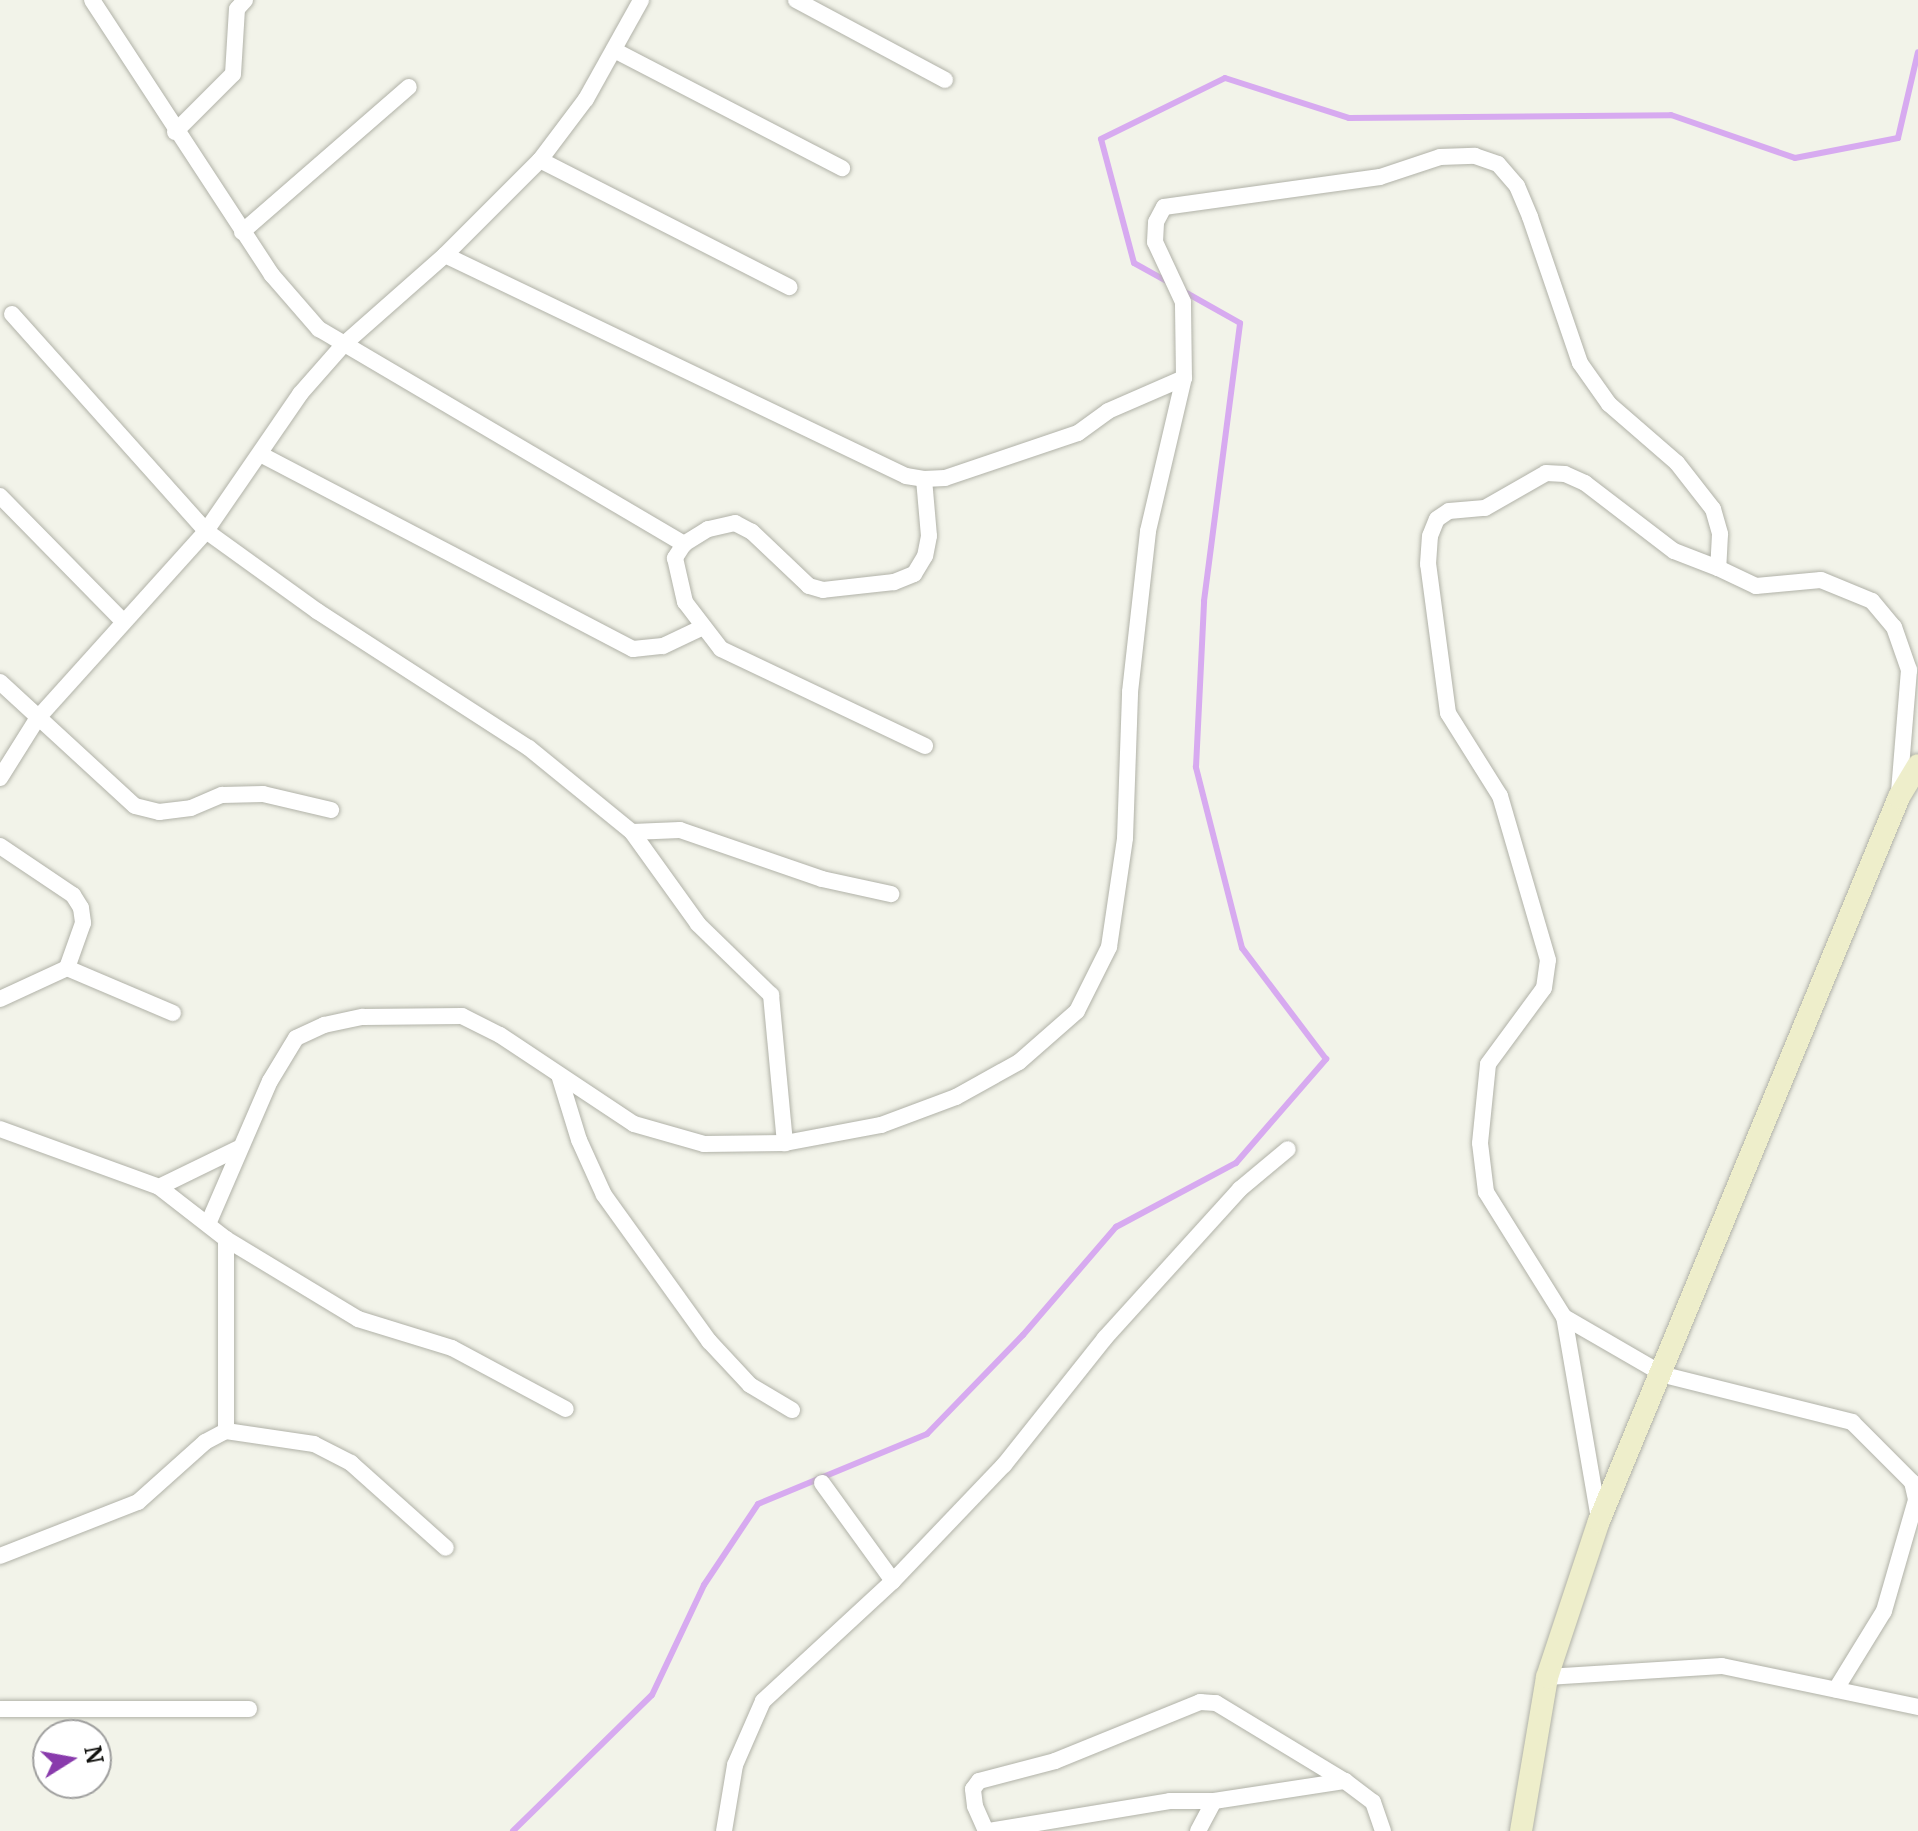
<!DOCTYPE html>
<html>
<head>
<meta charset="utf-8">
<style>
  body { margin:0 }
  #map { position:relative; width:1918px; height:1831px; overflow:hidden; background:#f2f3e9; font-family:Merriweather,serif }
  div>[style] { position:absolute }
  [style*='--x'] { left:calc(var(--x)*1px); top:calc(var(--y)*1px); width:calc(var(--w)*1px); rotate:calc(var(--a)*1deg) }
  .stream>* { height:6px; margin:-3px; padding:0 3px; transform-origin:3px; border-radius:3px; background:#d7aaf0 }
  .roads { filter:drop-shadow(0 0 2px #b1b2a8) drop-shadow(0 0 2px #b1b2a8) }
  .street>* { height:16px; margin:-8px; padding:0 8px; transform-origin:8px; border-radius:8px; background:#fff }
  .secondary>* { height:22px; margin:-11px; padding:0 11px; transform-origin:11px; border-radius:11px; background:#eeeecb }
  span { translate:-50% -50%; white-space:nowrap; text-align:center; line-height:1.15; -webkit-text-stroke:6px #fff; paint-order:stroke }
  .north { position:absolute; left:32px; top:1719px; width:80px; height:80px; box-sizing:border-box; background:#fff; border:2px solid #9f9f9e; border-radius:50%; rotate:79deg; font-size:22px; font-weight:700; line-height:32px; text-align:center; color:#10100d }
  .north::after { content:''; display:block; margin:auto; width:28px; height:36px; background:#893bac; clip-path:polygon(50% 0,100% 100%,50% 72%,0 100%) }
</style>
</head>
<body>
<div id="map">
  <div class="stream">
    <div style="--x:1170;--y:283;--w:41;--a:-150.9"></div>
    <div style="--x:1134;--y:263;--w:128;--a:-104.9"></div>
    <div style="--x:1101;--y:139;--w:138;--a:-26.2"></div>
    <div style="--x:1225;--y:78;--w:130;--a:17.9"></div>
    <div style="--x:1349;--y:118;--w:322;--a:-0.5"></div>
    <div style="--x:1671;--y:115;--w:131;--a:19.1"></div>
    <div style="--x:1795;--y:158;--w:105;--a:-11"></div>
    <div style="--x:1898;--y:138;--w:88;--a:-76.9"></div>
    <div style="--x:513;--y:1831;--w:194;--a:-44.4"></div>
    <div style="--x:652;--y:1695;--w:122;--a:-64.7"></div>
    <div style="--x:704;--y:1585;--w:97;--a:-56.3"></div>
    <div style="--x:758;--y:1504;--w:183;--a:-22.5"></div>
    <div style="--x:927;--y:1434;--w:138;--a:-45.9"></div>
    <div style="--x:1023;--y:1335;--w:143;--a:-49.3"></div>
    <div style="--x:1116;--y:1227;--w:136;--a:-28.1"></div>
    <div style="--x:1236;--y:1163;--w:138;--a:-49.1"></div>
    <div style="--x:1326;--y:1059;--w:139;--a:-127.1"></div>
    <div style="--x:1242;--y:948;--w:187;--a:-104.3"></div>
    <div style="--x:1196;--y:767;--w:166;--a:-87.2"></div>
    <div style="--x:1204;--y:601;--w:280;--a:-82.6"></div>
    <div style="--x:1240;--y:323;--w:65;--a:-150.7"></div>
  </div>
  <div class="roads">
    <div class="street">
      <div style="--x:92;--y:0;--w:329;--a:56.8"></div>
      <div style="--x:272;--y:275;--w:72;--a:49"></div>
      <div style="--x:319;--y:329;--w:424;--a:30.5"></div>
      <div style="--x:796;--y:0;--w:169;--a:28.2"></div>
      <div style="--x:614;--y:50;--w:257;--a:27.4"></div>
      <div style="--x:175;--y:132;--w:82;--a:-45"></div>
      <div style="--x:233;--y:74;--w:65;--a:-86.5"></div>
      <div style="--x:237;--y:9;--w:12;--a:-48"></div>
      <div style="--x:540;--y:160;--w:280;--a:27"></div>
      <div style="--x:242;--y:232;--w:221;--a:-41"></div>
      <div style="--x:445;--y:255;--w:511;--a:25.61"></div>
      <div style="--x:906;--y:476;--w:18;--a:9"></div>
      <div style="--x:924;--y:479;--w:21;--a:-3"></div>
      <div style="--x:945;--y:478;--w:140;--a:-18.7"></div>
      <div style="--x:1078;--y:433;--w:37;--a:-36"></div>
      <div style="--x:1108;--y:411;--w:83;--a:-23.5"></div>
      <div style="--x:12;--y:314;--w:291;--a:48.2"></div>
      <div style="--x:206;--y:531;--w:137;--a:35.8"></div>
      <div style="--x:317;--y:611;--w:252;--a:32.9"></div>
      <div style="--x:529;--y:748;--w:133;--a:39.2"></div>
      <div style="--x:632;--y:832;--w:113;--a:54.3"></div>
      <div style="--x:698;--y:924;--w:102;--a:44.2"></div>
      <div style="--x:771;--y:995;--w:149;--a:84.6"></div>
      <div style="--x:260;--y:454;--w:421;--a:27.6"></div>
      <div style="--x:633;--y:649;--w:30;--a:-6"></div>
      <div style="--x:663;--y:646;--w:44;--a:-25.4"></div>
      <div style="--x:924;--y:479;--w:57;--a:85"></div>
      <div style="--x:929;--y:536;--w:20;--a:101"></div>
      <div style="--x:925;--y:556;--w:21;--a:121"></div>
      <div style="--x:914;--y:574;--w:22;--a:158"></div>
      <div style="--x:894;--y:582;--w:71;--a:173.6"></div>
      <div style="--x:823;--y:590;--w:15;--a:-164"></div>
      <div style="--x:809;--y:586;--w:79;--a:-136.5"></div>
      <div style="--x:752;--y:532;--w:19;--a:-152"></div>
      <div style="--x:735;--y:523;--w:28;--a:167"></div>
      <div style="--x:708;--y:529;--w:28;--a:148"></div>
      <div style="--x:684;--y:544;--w:17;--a:123"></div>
      <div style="--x:675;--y:558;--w:45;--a:77.2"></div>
      <div style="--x:685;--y:602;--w:59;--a:52.5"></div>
      <div style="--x:721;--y:649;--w:226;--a:25.4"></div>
      <div style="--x:0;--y:496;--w:175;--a:45.5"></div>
      <div style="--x:0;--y:682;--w:183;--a:42.6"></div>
      <div style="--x:135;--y:806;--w:25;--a:14"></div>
      <div style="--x:159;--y:812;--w:32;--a:-7"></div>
      <div style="--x:191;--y:808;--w:34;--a:-23"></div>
      <div style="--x:222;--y:795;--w:41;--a:-1.4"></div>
      <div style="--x:263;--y:794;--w:70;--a:13.2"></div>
      <div style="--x:0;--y:778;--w:70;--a:-57.9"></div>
      <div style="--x:37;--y:719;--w:253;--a:-48"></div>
      <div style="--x:206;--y:531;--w:166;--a:-55.5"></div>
      <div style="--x:300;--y:394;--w:65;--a:-48.7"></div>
      <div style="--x:343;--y:345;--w:136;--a:-41.4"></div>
      <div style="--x:445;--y:255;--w:134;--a:-45"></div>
      <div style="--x:540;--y:160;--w:76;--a:-53"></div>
      <div style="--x:586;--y:99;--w:113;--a:-60.9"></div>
      <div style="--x:632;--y:832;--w:48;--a:-2.4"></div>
      <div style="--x:680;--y:830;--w:150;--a:19"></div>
      <div style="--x:822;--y:879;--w:71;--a:12.3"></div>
      <div style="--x:0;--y:846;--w:88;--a:33.9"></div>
      <div style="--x:73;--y:895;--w:15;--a:58"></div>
      <div style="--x:81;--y:908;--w:15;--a:82"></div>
      <div style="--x:83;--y:923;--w:48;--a:109.6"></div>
      <div style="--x:0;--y:999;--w:74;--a:-24.8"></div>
      <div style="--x:67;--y:968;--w:115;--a:23"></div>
      <div style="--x:559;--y:1075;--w:68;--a:72.9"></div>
      <div style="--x:579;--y:1140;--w:60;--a:65.6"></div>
      <div style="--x:604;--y:1195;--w:180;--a:54.3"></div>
      <div style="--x:709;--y:1341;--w:60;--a:47"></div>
      <div style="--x:750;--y:1385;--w:49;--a:30.8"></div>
      <div style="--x:0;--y:1129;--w:169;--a:20"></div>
      <div style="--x:159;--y:1187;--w:85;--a:37.8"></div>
      <div style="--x:226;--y:1239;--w:154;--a:31.2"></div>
      <div style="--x:358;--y:1319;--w:98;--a:17.1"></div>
      <div style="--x:452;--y:1348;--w:129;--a:28.2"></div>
      <div style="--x:159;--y:1187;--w:87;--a:-26"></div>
      <div style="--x:208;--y:1224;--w:156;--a:-66.6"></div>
      <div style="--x:270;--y:1081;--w:50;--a:-58.8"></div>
      <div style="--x:296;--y:1038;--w:31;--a:-25"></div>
      <div style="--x:324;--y:1025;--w:40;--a:-12"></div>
      <div style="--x:363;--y:1017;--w:99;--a:-0.6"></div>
      <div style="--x:462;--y:1016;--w:42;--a:26.6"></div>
      <div style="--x:500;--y:1035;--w:161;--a:33.6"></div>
      <div style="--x:634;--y:1124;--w:73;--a:15.9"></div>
      <div style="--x:704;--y:1144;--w:81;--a:-0.7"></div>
      <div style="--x:785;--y:1143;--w:98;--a:-10.6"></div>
      <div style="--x:881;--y:1125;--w:80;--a:-20.5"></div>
      <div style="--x:956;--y:1097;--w:72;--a:-29.1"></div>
      <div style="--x:1019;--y:1062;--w:77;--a:-41.3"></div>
      <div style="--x:1077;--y:1011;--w:72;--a:-63.4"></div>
      <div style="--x:1109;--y:947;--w:110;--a:-81.6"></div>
      <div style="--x:1125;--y:838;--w:146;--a:-88"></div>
      <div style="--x:1130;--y:692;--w:162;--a:-83.6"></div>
      <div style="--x:1148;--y:531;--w:157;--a:-76.8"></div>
      <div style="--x:1184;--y:378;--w:76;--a:-90.8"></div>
      <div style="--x:1183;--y:302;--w:66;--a:-115"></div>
      <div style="--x:1155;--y:242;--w:20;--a:-87"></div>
      <div style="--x:1156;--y:222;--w:17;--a:-62"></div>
      <div style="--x:1164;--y:207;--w:218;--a:-7.9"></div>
      <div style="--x:1380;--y:177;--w:63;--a:-18.4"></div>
      <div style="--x:1440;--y:157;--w:35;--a:-2"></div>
      <div style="--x:1475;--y:156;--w:24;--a:19"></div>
      <div style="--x:1498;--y:164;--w:29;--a:49"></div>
      <div style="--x:1517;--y:186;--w:34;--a:67"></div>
      <div style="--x:1530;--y:217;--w:154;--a:71.1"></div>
      <div style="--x:1580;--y:363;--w:50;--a:54.7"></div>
      <div style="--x:1609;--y:404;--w:90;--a:40.9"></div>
      <div style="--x:1677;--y:463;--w:58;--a:52"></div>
      <div style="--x:1713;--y:509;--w:26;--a:74"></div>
      <div style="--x:1720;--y:534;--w:34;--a:93"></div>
      <div style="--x:1718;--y:568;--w:42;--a:25.3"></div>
      <div style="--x:1756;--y:586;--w:65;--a:-5.3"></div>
      <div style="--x:1821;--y:580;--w:55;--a:22.4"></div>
      <div style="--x:1872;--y:601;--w:34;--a:50"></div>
      <div style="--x:1894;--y:627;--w:46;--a:70.8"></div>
      <div style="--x:1909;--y:670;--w:121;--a:94.7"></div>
      <div style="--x:226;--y:1239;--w:192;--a:90"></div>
      <div style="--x:1564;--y:1317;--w:116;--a:30.1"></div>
      <div style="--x:1664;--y:1375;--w:194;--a:14"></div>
      <div style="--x:1852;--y:1422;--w:85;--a:45"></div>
      <div style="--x:1912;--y:1482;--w:18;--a:77"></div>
      <div style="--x:1916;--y:1500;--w:116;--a:106.1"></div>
      <div style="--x:1884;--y:1611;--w:92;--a:121.6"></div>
      <div style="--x:1599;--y:1519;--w:205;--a:-99.8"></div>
      <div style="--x:1564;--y:1317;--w:147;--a:-122"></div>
      <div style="--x:1486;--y:1192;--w:49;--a:-97"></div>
      <div style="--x:1480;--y:1143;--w:79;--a:-84.2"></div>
      <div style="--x:1488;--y:1064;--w:94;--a:-53.6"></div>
      <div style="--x:1544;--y:988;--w:28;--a:-82"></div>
      <div style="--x:1548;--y:960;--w:171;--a:-106.3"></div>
      <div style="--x:1500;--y:796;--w:98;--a:-122.1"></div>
      <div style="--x:1448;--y:713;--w:150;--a:-97.6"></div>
      <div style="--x:1428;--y:564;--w:28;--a:-86"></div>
      <div style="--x:1430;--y:536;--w:18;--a:-68"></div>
      <div style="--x:1437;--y:519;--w:14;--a:-34"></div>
      <div style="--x:1449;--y:511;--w:36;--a:-5"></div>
      <div style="--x:1485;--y:508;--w:70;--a:-29.8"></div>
      <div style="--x:1546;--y:473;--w:19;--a:3"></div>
      <div style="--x:1565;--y:474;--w:22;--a:24"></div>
      <div style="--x:1585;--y:483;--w:112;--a:37.4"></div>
      <div style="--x:1674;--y:551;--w:47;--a:21.1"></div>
      <div style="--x:0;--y:1556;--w:148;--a:-21.4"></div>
      <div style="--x:138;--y:1502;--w:90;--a:-41.8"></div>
      <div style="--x:205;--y:1442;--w:24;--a:-28"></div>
      <div style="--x:226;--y:1431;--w:89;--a:8.4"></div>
      <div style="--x:314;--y:1444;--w:42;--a:27.2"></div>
      <div style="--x:351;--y:1463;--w:127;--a:41.8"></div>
      <div style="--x:893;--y:1581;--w:161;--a:-46.3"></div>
      <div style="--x:1004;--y:1465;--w:162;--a:-51.5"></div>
      <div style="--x:1105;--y:1338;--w:201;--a:-47.8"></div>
      <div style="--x:1240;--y:1189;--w:62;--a:-39.8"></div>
      <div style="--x:1547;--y:1677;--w:175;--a:-3.6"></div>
      <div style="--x:1722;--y:1666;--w:200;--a:11.8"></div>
      <div style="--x:0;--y:1709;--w:249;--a:0"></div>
      <div style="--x:724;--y:1831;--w:67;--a:-80.5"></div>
      <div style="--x:735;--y:1765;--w:70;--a:-66.4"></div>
      <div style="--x:763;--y:1701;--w:177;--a:-42.7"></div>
      <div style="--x:893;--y:1581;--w:121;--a:-125.9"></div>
      <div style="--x:986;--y:1831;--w:27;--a:-114"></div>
      <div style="--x:975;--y:1806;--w:17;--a:-97"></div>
      <div style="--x:973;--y:1789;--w:10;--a:-53"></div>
      <div style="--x:979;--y:1781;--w:79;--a:-14.7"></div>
      <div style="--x:1055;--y:1761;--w:157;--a:-22.1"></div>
      <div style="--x:1200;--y:1702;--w:16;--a:4"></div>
      <div style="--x:1216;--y:1703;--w:151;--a:31.2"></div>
      <div style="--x:1345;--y:1781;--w:35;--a:37"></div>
      <div style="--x:1373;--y:1802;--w:31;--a:71"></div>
      <div style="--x:989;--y:1831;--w:183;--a:-9.4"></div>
      <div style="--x:1170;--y:1801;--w:44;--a:0"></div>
      <div style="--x:1214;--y:1801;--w:133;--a:-8.7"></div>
      <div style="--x:1198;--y:1831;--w:34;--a:-62"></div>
    </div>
    <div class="secondary">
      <div style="--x:1521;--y:1831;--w:156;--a:-80.4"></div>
      <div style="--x:1547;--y:1677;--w:164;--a:-71.6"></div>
      <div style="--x:1599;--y:1521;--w:784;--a:-67.49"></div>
      <div style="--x:1899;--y:797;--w:37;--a:-59"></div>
    </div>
  </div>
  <div class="north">N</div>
</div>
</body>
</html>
